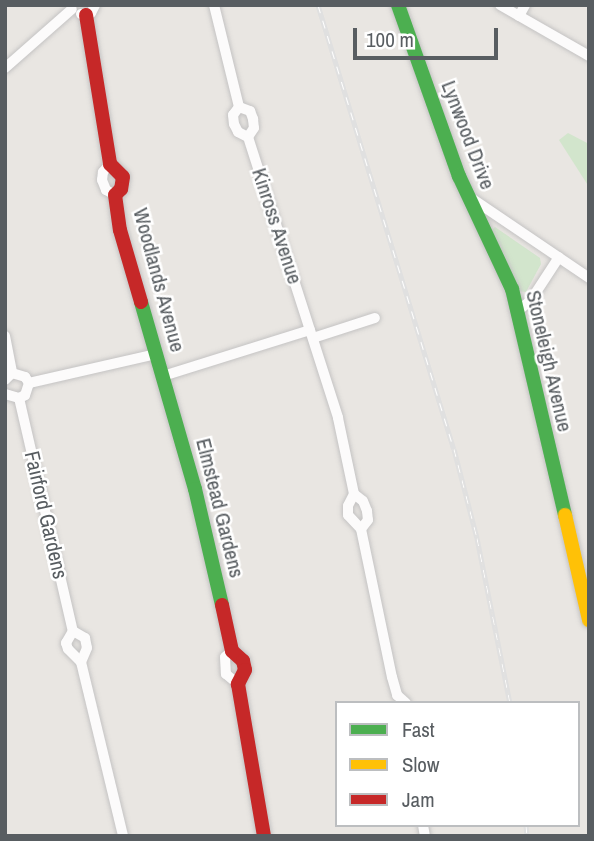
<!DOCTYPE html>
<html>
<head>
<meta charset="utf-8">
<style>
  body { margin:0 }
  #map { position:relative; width:594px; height:841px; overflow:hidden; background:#e9e6e2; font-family:"Archivo Narrow",sans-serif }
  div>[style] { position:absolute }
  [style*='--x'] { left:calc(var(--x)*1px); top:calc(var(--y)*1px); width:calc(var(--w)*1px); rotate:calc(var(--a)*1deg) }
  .green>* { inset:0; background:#d2e5cc }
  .roads { filter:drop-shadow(0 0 2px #c4c3c3) drop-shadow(0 0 2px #c4c3c3) }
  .street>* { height:10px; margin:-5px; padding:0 5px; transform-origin:5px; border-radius:5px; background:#fcfbfb }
  .fast>* { height:14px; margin:-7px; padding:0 7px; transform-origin:7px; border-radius:7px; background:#4caf50 }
  .slow>* { height:14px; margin:-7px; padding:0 7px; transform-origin:7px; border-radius:7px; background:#ffc107 }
  .jam>* { height:14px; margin:-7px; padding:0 7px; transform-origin:7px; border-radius:7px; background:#c62828 }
  .rail>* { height:5px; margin-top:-2.5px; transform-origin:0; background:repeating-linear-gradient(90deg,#fff 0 8px,#e0e0e0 0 16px); box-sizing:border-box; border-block:2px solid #e0e0e0 }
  span { translate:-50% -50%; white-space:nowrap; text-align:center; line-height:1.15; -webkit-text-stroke:5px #fff; paint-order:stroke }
  .street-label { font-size:21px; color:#585d61 }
  .frame { position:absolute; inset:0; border:7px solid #585d61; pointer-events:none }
  .legend { position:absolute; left:335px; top:701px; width:245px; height:126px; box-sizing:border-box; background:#fff; border:2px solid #bcbec0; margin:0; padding:9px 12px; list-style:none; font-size:21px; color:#585d61 }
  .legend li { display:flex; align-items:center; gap:14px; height:35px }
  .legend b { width:35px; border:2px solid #bcbec0 }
  .scale { position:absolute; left:353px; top:28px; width:145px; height:32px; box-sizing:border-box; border:4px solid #585d61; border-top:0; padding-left:9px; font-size:21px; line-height:24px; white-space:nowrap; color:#585d61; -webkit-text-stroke:5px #fff; paint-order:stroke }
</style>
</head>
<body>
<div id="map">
  <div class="green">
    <div style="clip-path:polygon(568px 133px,589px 144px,589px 187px,559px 140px)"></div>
    <div style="clip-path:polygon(495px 227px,540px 258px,541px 264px,526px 292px,516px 291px,490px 232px)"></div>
  </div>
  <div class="roads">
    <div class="street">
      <div style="--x:214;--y:5;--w:105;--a:76.2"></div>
      <div style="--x:500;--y:5;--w:103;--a:29.8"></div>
      <div style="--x:81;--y:14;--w:10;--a:-6"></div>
      <div style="--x:91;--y:13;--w:9;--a:-63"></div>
      <div style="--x:519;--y:16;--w:13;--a:-61"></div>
      <div style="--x:5;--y:68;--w:89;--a:-41.4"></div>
      <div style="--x:239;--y:107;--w:10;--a:127"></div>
      <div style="--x:233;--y:115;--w:9;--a:84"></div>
      <div style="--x:234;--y:124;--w:9;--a:63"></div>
      <div style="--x:238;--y:132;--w:11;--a:27"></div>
      <div style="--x:248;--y:137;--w:295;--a:72.2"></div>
      <div style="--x:338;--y:418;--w:78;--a:78.1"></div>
      <div style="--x:354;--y:494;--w:13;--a:117"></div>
      <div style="--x:348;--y:506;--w:9;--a:90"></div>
      <div style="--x:348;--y:515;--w:19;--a:47"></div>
      <div style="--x:361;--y:529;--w:151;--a:78.2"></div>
      <div style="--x:392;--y:677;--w:19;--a:74"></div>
      <div style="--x:397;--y:695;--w:12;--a:42"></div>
      <div style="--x:239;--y:107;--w:12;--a:20"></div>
      <div style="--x:250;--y:111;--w:9;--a:69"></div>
      <div style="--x:253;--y:119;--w:9;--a:84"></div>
      <div style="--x:254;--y:128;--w:11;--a:124"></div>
      <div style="--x:110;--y:164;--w:11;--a:131"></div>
      <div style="--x:103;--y:172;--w:8;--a:97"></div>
      <div style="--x:102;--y:180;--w:11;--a:68"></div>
      <div style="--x:106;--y:190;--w:10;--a:29"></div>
      <div style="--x:471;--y:198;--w:143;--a:34.1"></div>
      <div style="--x:517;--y:312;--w:18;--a:-41"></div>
      <div style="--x:531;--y:300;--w:51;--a:-56.9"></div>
      <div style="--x:5;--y:336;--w:38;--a:79"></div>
      <div style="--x:313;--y:338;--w:65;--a:-17.9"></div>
      <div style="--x:163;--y:376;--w:154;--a:-17.4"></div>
      <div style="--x:5;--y:380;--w:10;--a:-45"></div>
      <div style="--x:12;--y:373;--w:14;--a:17"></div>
      <div style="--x:25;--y:377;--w:7;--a:56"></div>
      <div style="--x:29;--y:383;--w:13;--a:108"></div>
      <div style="--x:25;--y:395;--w:7;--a:153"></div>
      <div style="--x:19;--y:398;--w:15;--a:-164"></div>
      <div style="--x:29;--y:383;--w:131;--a:-12.8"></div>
      <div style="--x:19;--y:398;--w:239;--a:77"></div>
      <div style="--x:73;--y:631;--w:14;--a:120"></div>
      <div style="--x:66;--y:643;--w:6;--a:72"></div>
      <div style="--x:68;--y:649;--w:18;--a:45"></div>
      <div style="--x:354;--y:494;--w:11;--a:38"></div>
      <div style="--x:363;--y:501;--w:11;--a:68"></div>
      <div style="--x:367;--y:511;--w:9;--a:84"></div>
      <div style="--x:368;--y:520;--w:11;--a:128"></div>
      <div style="--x:73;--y:631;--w:14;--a:30"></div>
      <div style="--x:85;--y:638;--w:10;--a:79"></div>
      <div style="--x:87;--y:648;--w:15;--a:113"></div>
      <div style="--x:81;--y:662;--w:179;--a:76.4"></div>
      <div style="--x:232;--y:651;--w:9;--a:139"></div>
      <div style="--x:225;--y:657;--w:17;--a:87"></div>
      <div style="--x:226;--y:674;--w:16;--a:40"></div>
      <div style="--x:423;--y:825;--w:11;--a:80"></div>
    </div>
    <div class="fast">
      <div style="--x:398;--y:5;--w:182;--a:70.4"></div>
      <div style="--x:459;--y:176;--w:125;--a:64.9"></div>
      <div style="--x:512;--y:289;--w:232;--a:76.8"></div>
      <div style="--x:141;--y:302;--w:195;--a:73.9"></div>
      <div style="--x:195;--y:489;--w:119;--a:76.9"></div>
    </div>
    <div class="slow">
      <div style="--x:565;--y:515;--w:108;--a:77.1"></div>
    </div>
    <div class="jam">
      <div style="--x:86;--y:15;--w:151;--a:80.8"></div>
      <div style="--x:110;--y:164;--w:18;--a:45"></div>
      <div style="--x:123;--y:177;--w:12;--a:99"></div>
      <div style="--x:121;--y:189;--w:8;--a:135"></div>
      <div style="--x:115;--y:195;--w:35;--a:82"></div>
      <div style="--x:120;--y:230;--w:75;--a:73.7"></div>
      <div style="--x:222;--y:605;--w:47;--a:77.7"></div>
      <div style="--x:232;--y:651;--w:15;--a:42"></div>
      <div style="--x:243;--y:661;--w:9;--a:77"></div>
      <div style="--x:245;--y:670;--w:16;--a:117"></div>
      <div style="--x:238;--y:684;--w:154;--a:80.3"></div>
    </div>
  </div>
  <div class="rail">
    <div style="--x:318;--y:5;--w:464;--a:73"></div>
    <div style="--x:454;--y:449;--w:92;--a:75.5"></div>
    <div style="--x:477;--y:538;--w:168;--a:78.7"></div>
    <div style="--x:526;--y:825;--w:11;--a:85"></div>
  </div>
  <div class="street-label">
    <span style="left:468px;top:135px;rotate:69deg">Lynwood Drive</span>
    <span style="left:277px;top:226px;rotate:72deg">Kinross Avenue</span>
    <span style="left:159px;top:280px;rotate:75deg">Woodlands Avenue</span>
    <span style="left:549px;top:361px;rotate:77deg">Stoneleigh Avenue</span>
    <span style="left:220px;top:508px;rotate:76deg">Elmstead Gardens</span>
    <span style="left:46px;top:515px;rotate:77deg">Fairford Gardens</span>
  </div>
  <div class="frame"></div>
  <ul class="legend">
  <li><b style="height:9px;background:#4caf50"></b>Fast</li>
  <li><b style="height:9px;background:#ffc107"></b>Slow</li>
  <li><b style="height:9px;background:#c62828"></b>Jam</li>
  </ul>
  <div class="scale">100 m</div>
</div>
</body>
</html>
